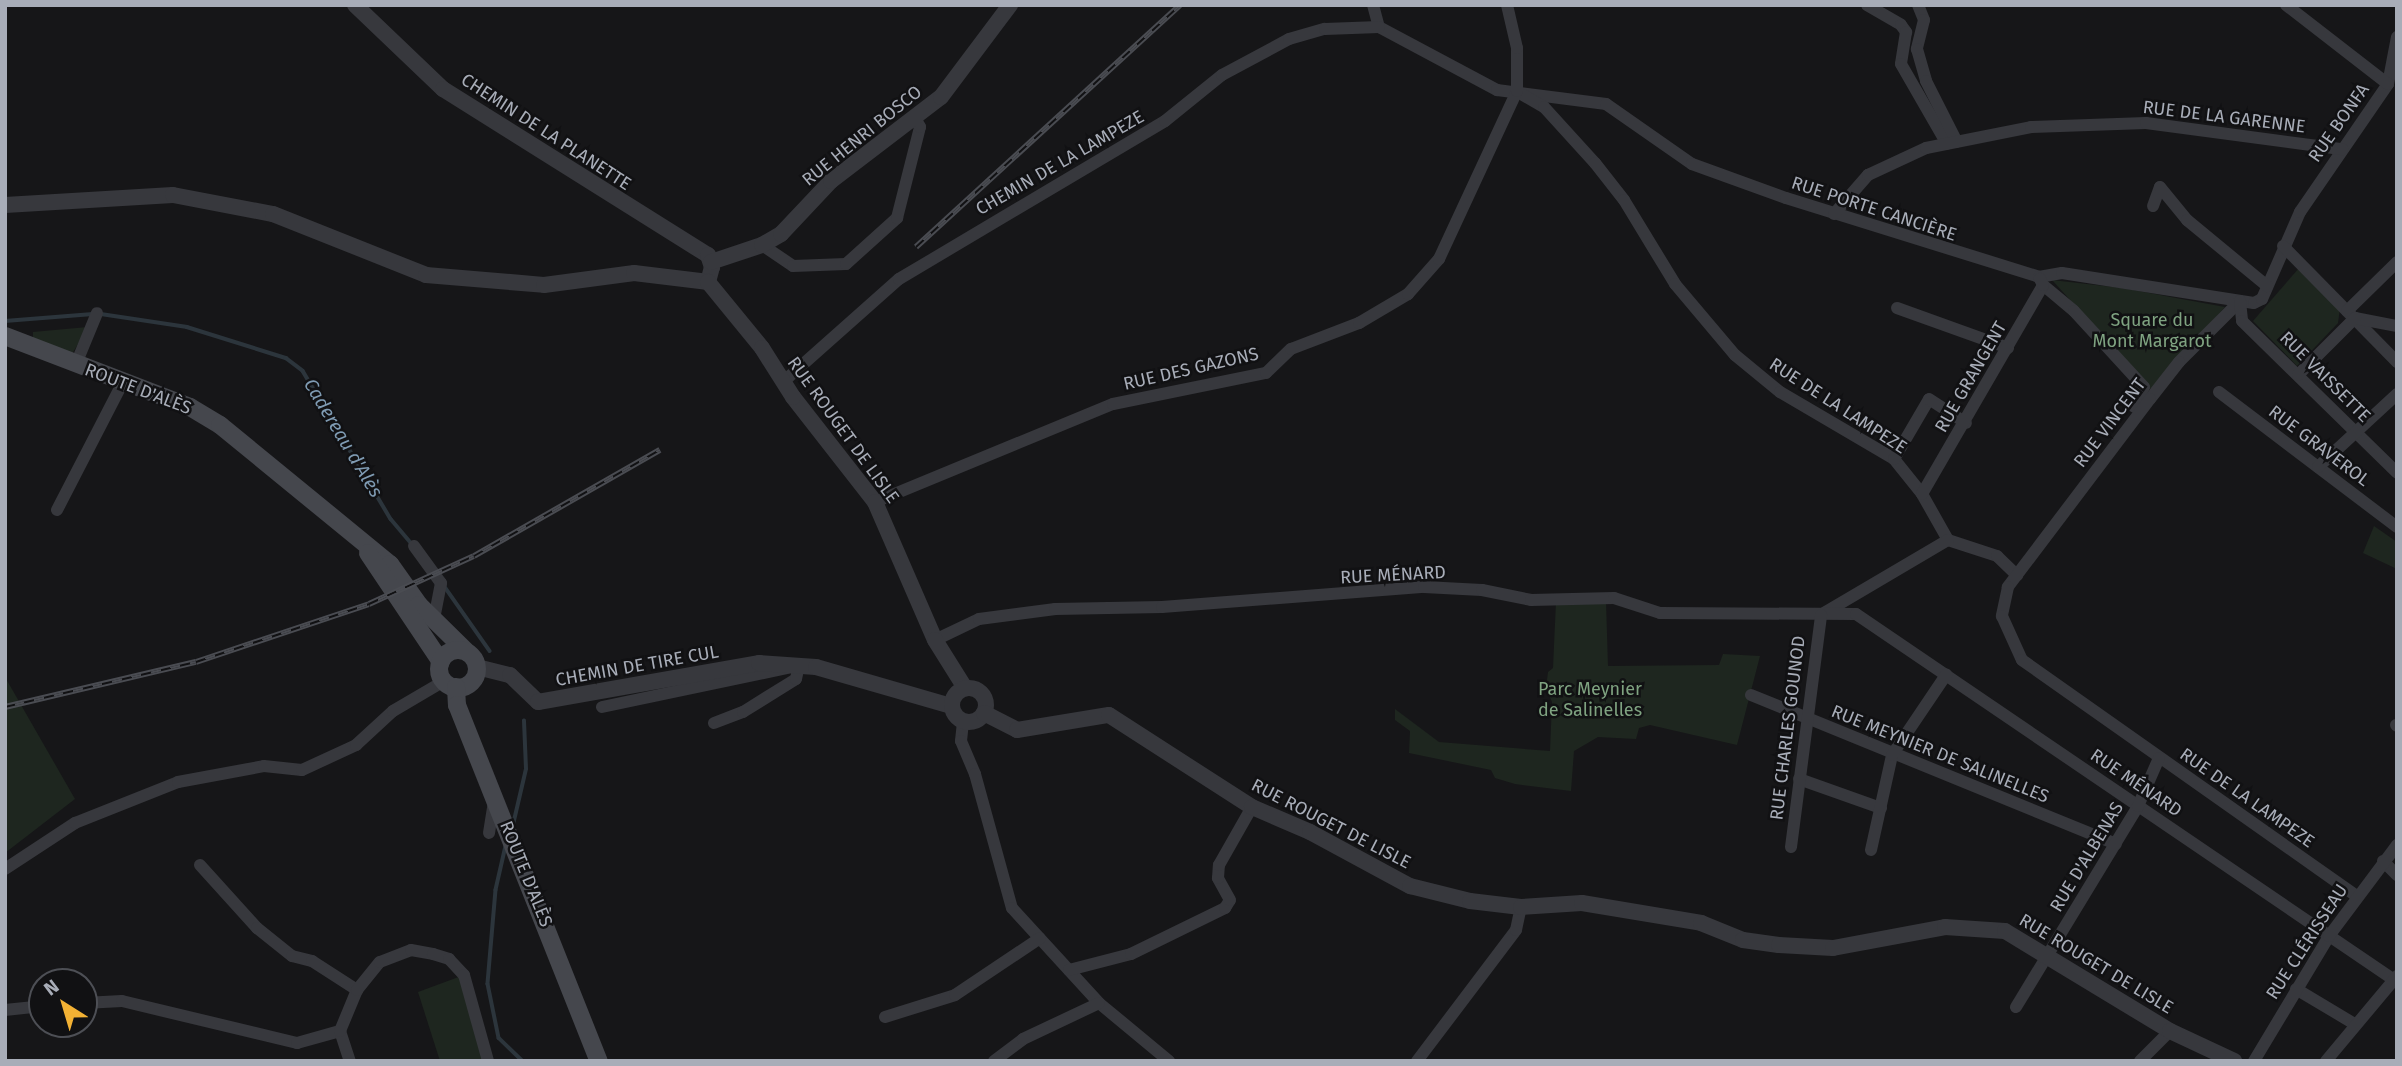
<!DOCTYPE html>
<html>
<head>
<meta charset="utf-8">
<style>
  body { margin:0 }
  #map { position:relative; width:2402px; height:1066px; overflow:hidden; background:#161618; font-family:"Fira Sans",sans-serif }
  div>[style] { position:absolute }
  [style*='--x'] { left:calc(var(--x)*1px); top:calc(var(--y)*1px); width:calc(var(--w)*1px); rotate:calc(var(--a)*1deg) }
  .green>* { inset:0; background:#1e261f }
  .stream>* { height:3.5px; margin:-1.75px; padding:0 1.75px; transform-origin:1.75px; border-radius:1.75px; background:#2c353c }
  .minor>* { height:12px; margin:-6px; padding:0 6px; transform-origin:6px; border-radius:6px; background:#37383d }
  .tertiary>* { height:16px; margin:-8px; padding:0 8px; transform-origin:8px; border-radius:8px; background:#37383d }
  .tertiary>.ring { margin:-8px; padding:0; box-sizing:content-box; background:none; border:16px solid #37383d; border-radius:50% }
  .secondary>* { height:18px; margin:-9px; padding:0 9px; transform-origin:9px; border-radius:9px; background:#45474d }
  .secondary>.ring { margin:-9px; padding:0; box-sizing:content-box; background:none; border:18px solid #45474d; border-radius:50% }
  .rail>* { height:6px; margin-top:-3px; transform-origin:0; background:repeating-linear-gradient(90deg,#111113 0 10px,#4a4c52 0 20px); box-sizing:border-box; border-block:2px solid #4a4c52 }
  .tertiary-bridge>* { height:16px; margin:-8px; padding:0 8px; transform-origin:8px; border-radius:8px; background:#37383d }
  span { translate:-50% -50%; white-space:nowrap; text-align:center; line-height:1.15; -webkit-text-stroke:5px #111113; paint-order:stroke }
  .street-label { font-size:18px; color:#a8adb8 }
  .park-label { font-size:18px; color:#7fa381 }
  .water-label { font-size:19px; color:#7f9bb3; font-style:italic }
  .frame { position:absolute; inset:0; border:7px solid #a8adb8; pointer-events:none }
  .north { position:absolute; left:28px; top:968px; width:70px; height:70px; box-sizing:border-box; background:#111113; border:2px solid #4d4f55; border-radius:50%; rotate:323deg; font-size:19px; font-weight:700; line-height:28px; text-align:center; color:#a8adb8 }
  .north::after { content:''; display:block; margin:auto; width:24px; height:32px; background:#f2b134; clip-path:polygon(50% 0,100% 100%,50% 72%,0 100%) }
</style>
</head>
<body>
<div id="map">
  <div class="green">
    <div style="clip-path:polygon(2299px 268px,2340px 308px,2338px 323px,2297px 366px,2253px 321px)"></div>
    <div style="clip-path:polygon(2052px 280px,2122px 288px,2225px 307px,2151px 389px)"></div>
    <div style="clip-path:polygon(88px 327px,72px 354px,33px 338px,33px 332px)"></div>
    <div style="clip-path:polygon(2374px 526px,2397px 542px,2397px 569px,2363px 553px)"></div>
    <div style="clip-path:polygon(1556px 601px,1606px 601px,1608px 666px,1719px 665px,1723px 654px,1760px 656px,1737px 745px,1650px 725px,1639px 728px,1636px 739px,1598px 737px,1574px 751px,1571px 791px,1515px 784px,1495px 778px,1491px 770px,1409px 753px,1410px 731px,1395px 720px,1395px 709px,1439px 742px,1550px 751px,1552px 702px,1546px 688px,1548px 672px,1553px 668px)"></div>
    <div style="clip-path:polygon(5px 677px,75px 799px,5px 853px)"></div>
    <div style="clip-path:polygon(464px 975px,485px 1061px,440px 1061px,418px 992px)"></div>
  </div>
  <div class="stream">
    <div style="--x:101;--y:314;--w:87;--a:8.6"></div>
    <div style="--x:187;--y:327;--w:104;--a:17.4"></div>
    <div style="--x:286;--y:358;--w:21;--a:37"></div>
    <div style="--x:303;--y:371;--w:172;--a:59.3"></div>
    <div style="--x:391;--y:519;--w:31;--a:50"></div>
    <div style="--x:5;--y:321;--w:88;--a:-4.5"></div>
    <div style="--x:445;--y:587;--w:78;--a:54.9"></div>
    <div style="--x:513;--y:825;--w:57;--a:-76.9"></div>
    <div style="--x:526;--y:769;--w:48;--a:-92.4"></div>
    <div style="--x:506;--y:846;--w:45;--a:102.8"></div>
    <div style="--x:496;--y:890;--w:94;--a:94.9"></div>
    <div style="--x:488;--y:984;--w:55;--a:78.5"></div>
    <div style="--x:499;--y:1038;--w:33;--a:44"></div>
  </div>
  <div class="minor">
    <div style="--x:1373;--y:5;--w:23;--a:75"></div>
    <div style="--x:1379;--y:27;--w:134;--a:28.1"></div>
    <div style="--x:1497;--y:90;--w:110;--a:7.3"></div>
    <div style="--x:1606;--y:104;--w:105;--a:34.9"></div>
    <div style="--x:1692;--y:164;--w:100;--a:19.9"></div>
    <div style="--x:1786;--y:198;--w:265;--a:17.3"></div>
    <div style="--x:2039;--y:277;--w:23;--a:-10"></div>
    <div style="--x:2062;--y:273;--w:194;--a:8.9"></div>
    <div style="--x:2254;--y:303;--w:9;--a:-27"></div>
    <div style="--x:2262;--y:299;--w:95;--a:-66.4"></div>
    <div style="--x:2300;--y:212;--w:155;--a:-55.5"></div>
    <div style="--x:2388;--y:84;--w:48;--a:-79.2"></div>
    <div style="--x:1867;--y:5;--w:39;--a:30"></div>
    <div style="--x:1901;--y:25;--w:9;--a:54"></div>
    <div style="--x:1906;--y:32;--w:32;--a:99"></div>
    <div style="--x:1901;--y:64;--w:92;--a:60.1"></div>
    <div style="--x:1918;--y:5;--w:16;--a:68"></div>
    <div style="--x:1924;--y:20;--w:30;--a:104"></div>
    <div style="--x:1917;--y:49;--w:33;--a:74"></div>
    <div style="--x:1926;--y:81;--w:68;--a:63.1"></div>
    <div style="--x:2286;--y:5;--w:129;--a:37.8"></div>
    <div style="--x:1523;--y:95;--w:24;--a:30"></div>
    <div style="--x:1544;--y:107;--w:76;--a:47.7"></div>
    <div style="--x:1595;--y:163;--w:47;--a:51.9"></div>
    <div style="--x:1624;--y:200;--w:98;--a:58.7"></div>
    <div style="--x:1675;--y:284;--w:93;--a:49.8"></div>
    <div style="--x:1735;--y:355;--w:58;--a:39.4"></div>
    <div style="--x:1780;--y:392;--w:132;--a:30.4"></div>
    <div style="--x:1894;--y:459;--w:45;--a:51.3"></div>
    <div style="--x:1922;--y:494;--w:53;--a:60.5"></div>
    <div style="--x:1948;--y:540;--w:52;--a:18.1"></div>
    <div style="--x:1997;--y:556;--w:28;--a:44"></div>
    <div style="--x:2153;--y:206;--w:20;--a:-70"></div>
    <div style="--x:2160;--y:187;--w:43;--a:50.7"></div>
    <div style="--x:2187;--y:220;--w:104;--a:39.5"></div>
    <div style="--x:1834;--y:214;--w:52;--a:-48.9"></div>
    <div style="--x:1868;--y:175;--w:64;--a:-25"></div>
    <div style="--x:1926;--y:148;--w:107;--a:-11.3"></div>
    <div style="--x:2031;--y:127;--w:115;--a:-2"></div>
    <div style="--x:2146;--y:123;--w:198;--a:7.6"></div>
    <div style="--x:762;--y:245;--w:37;--a:34"></div>
    <div style="--x:793;--y:266;--w:53;--a:-2.2"></div>
    <div style="--x:846;--y:264;--w:69;--a:-42"></div>
    <div style="--x:897;--y:218;--w:94;--a:-75.8"></div>
    <div style="--x:920;--y:127;--w:10;--a:-119"></div>
    <div style="--x:2283;--y:246;--w:163;--a:45.5"></div>
    <div style="--x:2043;--y:285;--w:40;--a:40"></div>
    <div style="--x:2074;--y:311;--w:103;--a:47.4"></div>
    <div style="--x:2144;--y:387;--w:22;--a:117"></div>
    <div style="--x:2240;--y:301;--w:86;--a:135"></div>
    <div style="--x:2179;--y:362;--w:47;--a:128.1"></div>
    <div style="--x:2150;--y:399;--w:236;--a:127.1"></div>
    <div style="--x:2008;--y:587;--w:30;--a:102"></div>
    <div style="--x:2002;--y:616;--w:48;--a:65.6"></div>
    <div style="--x:2022;--y:660;--w:409;--a:35.2"></div>
    <div style="--x:2240;--y:301;--w:20;--a:84"></div>
    <div style="--x:2242;--y:321;--w:217;--a:44.4"></div>
    <div style="--x:1897;--y:308;--w:118;--a:19.8"></div>
    <div style="--x:2347;--y:311;--w:70;--a:-44.4"></div>
    <div style="--x:2355;--y:318;--w:43;--a:10.8"></div>
    <div style="--x:76;--y:364;--w:55;--a:-67.6"></div>
    <div style="--x:2298;--y:375;--w:81;--a:-45"></div>
    <div style="--x:783;--y:382;--w:155;--a:-41.6"></div>
    <div style="--x:899;--y:279;--w:309;--a:-30.7"></div>
    <div style="--x:1165;--y:121;--w:73;--a:-38.9"></div>
    <div style="--x:1222;--y:75;--w:76;--a:-28.2"></div>
    <div style="--x:1289;--y:39;--w:37;--a:-16"></div>
    <div style="--x:1325;--y:29;--w:54;--a:-2.1"></div>
    <div style="--x:2219;--y:392;--w:223;--a:37.2"></div>
    <div style="--x:1894;--y:459;--w:69;--a:-59.7"></div>
    <div style="--x:1929;--y:399;--w:44;--a:33"></div>
    <div style="--x:2318;--y:467;--w:108;--a:-42.7"></div>
    <div style="--x:1922;--y:494;--w:241;--a:-59.9"></div>
    <div style="--x:2043;--y:285;--w:7;--a:-117"></div>
    <div style="--x:875;--y:502;--w:257;--a:-22.4"></div>
    <div style="--x:1113;--y:404;--w:156;--a:-11.5"></div>
    <div style="--x:1266;--y:373;--w:35;--a:-44"></div>
    <div style="--x:1291;--y:349;--w:73;--a:-20.9"></div>
    <div style="--x:1359;--y:323;--w:57;--a:-30.6"></div>
    <div style="--x:1408;--y:294;--w:47;--a:-48.5"></div>
    <div style="--x:1439;--y:259;--w:185;--a:-65.1"></div>
    <div style="--x:1517;--y:91;--w:43;--a:-90"></div>
    <div style="--x:1517;--y:48;--w:44;--a:-103.1"></div>
    <div style="--x:57;--y:510;--w:144;--a:-62.7"></div>
    <div style="--x:414;--y:546;--w:46;--a:53.9"></div>
    <div style="--x:441;--y:583;--w:38;--a:101"></div>
    <div style="--x:1824;--y:613;--w:144;--a:-30.5"></div>
    <div style="--x:935;--y:640;--w:49;--a:-25.5"></div>
    <div style="--x:979;--y:619;--w:77;--a:-7.5"></div>
    <div style="--x:1055;--y:609;--w:107;--a:-1.1"></div>
    <div style="--x:1162;--y:607;--w:263;--a:-4.4"></div>
    <div style="--x:1424;--y:587;--w:58;--a:3"></div>
    <div style="--x:1482;--y:590;--w:50;--a:11.5"></div>
    <div style="--x:1531;--y:600;--w:83;--a:-1.4"></div>
    <div style="--x:1614;--y:598;--w:48;--a:18.1"></div>
    <div style="--x:1660;--y:613;--w:196;--a:0.3"></div>
    <div style="--x:1856;--y:614;--w:654;--a:34.22"></div>
    <div style="--x:1751;--y:695;--w:394;--a:22.2"></div>
    <div style="--x:602;--y:707;--w:198;--a:-11.9"></div>
    <div style="--x:963;--y:722;--w:19;--a:96"></div>
    <div style="--x:961;--y:741;--w:36;--a:67"></div>
    <div style="--x:975;--y:774;--w:139;--a:74.6"></div>
    <div style="--x:1012;--y:908;--w:129;--a:47.5"></div>
    <div style="--x:1099;--y:1003;--w:91;--a:39.6"></div>
    <div style="--x:714;--y:723;--w:31;--a:-21"></div>
    <div style="--x:743;--y:712;--w:62;--a:-31.9"></div>
    <div style="--x:796;--y:679;--w:14;--a:-78"></div>
    <div style="--x:2396;--y:725;--w:1;--a:45"></div>
    <div style="--x:1799;--y:779;--w:87;--a:19.5"></div>
    <div style="--x:489;--y:833;--w:32;--a:-81"></div>
    <div style="--x:1791;--y:847;--w:234;--a:-82.6"></div>
    <div style="--x:1871;--y:850;--w:97;--a:-77.5"></div>
    <div style="--x:1892;--y:755;--w:97;--a:-56"></div>
    <div style="--x:2383;--y:861;--w:20;--a:45"></div>
    <div style="--x:200;--y:865;--w:85;--a:47.9"></div>
    <div style="--x:257;--y:928;--w:45;--a:38.7"></div>
    <div style="--x:292;--y:956;--w:21;--a:14"></div>
    <div style="--x:312;--y:961;--w:54;--a:32.8"></div>
    <div style="--x:5;--y:869;--w:84;--a:-33.3"></div>
    <div style="--x:75;--y:823;--w:111;--a:-21.7"></div>
    <div style="--x:178;--y:782;--w:87;--a:-10.5"></div>
    <div style="--x:264;--y:766;--w:38;--a:6"></div>
    <div style="--x:302;--y:770;--w:60;--a:-24.8"></div>
    <div style="--x:356;--y:745;--w:50;--a:-42.6"></div>
    <div style="--x:393;--y:711;--w:59;--a:-30.5"></div>
    <div style="--x:1069;--y:970;--w:64;--a:-14.5"></div>
    <div style="--x:1131;--y:954;--w:105;--a:-26.1"></div>
    <div style="--x:1225;--y:908;--w:9;--a:-58"></div>
    <div style="--x:1230;--y:900;--w:25;--a:-119"></div>
    <div style="--x:1218;--y:878;--w:13;--a:-86"></div>
    <div style="--x:1219;--y:865;--w:67;--a:-60.4"></div>
    <div style="--x:2296;--y:989;--w:66;--a:30.8"></div>
    <div style="--x:84;--y:1003;--w:38;--a:-3"></div>
    <div style="--x:122;--y:1001;--w:180;--a:13.5"></div>
    <div style="--x:297;--y:1043;--w:45;--a:-15.6"></div>
    <div style="--x:340;--y:1031;--w:32;--a:72"></div>
    <div style="--x:2016;--y:1007;--w:235;--a:-58.7"></div>
    <div style="--x:2138;--y:806;--w:52;--a:-66.4"></div>
    <div style="--x:5;--y:1010;--w:37;--a:-6"></div>
    <div style="--x:885;--y:1017;--w:73;--a:-17.4"></div>
    <div style="--x:955;--y:995;--w:102;--a:-33.8"></div>
    <div style="--x:340;--y:1031;--w:44;--a:-67.5"></div>
    <div style="--x:357;--y:990;--w:36;--a:-51"></div>
    <div style="--x:380;--y:962;--w:33;--a:-21"></div>
    <div style="--x:411;--y:950;--w:22;--a:10"></div>
    <div style="--x:433;--y:954;--w:17;--a:17"></div>
    <div style="--x:449;--y:959;--w:22;--a:47"></div>
    <div style="--x:464;--y:975;--w:89;--a:74.4"></div>
    <div style="--x:994;--y:1061;--w:36;--a:-37"></div>
    <div style="--x:1023;--y:1039;--w:84;--a:-25.3"></div>
    <div style="--x:1417;--y:1061;--w:164;--a:-52.9"></div>
    <div style="--x:1516;--y:930;--w:24;--a:-78"></div>
    <div style="--x:2140;--y:1061;--w:42;--a:-45"></div>
    <div style="--x:2254;--y:1061;--w:146;--a:-59"></div>
    <div style="--x:2329;--y:936;--w:114;--a:-53.2"></div>
    <div style="--x:2326;--y:1061;--w:111;--a:-50.1"></div>
  </div>
  <div class="tertiary">
    <div style="--x:355;--y:5;--w:122;--a:43.7"></div>
    <div style="--x:443;--y:89;--w:313;--a:32.1"></div>
    <div style="--x:708;--y:255;--w:13;--a:72"></div>
    <div style="--x:712;--y:267;--w:16;--a:105"></div>
    <div style="--x:5;--y:205;--w:168;--a:-3.4"></div>
    <div style="--x:173;--y:195;--w:102;--a:10.8"></div>
    <div style="--x:273;--y:214;--w:165;--a:21.7"></div>
    <div style="--x:426;--y:275;--w:118;--a:4.8"></div>
    <div style="--x:544;--y:285;--w:91;--a:-7.6"></div>
    <div style="--x:634;--y:273;--w:75;--a:6.9"></div>
    <div style="--x:711;--y:262;--w:54;--a:-18.4"></div>
    <div style="--x:762;--y:245;--w:22;--a:-30"></div>
    <div style="--x:781;--y:234;--w:73;--a:-46.7"></div>
    <div style="--x:831;--y:181;--w:138;--a:-37.4"></div>
    <div style="--x:941;--y:97;--w:115;--a:-53.1"></div>
    <div style="--x:708;--y:282;--w:85;--a:50.7"></div>
    <div style="--x:793;--y:397;--w:133;--a:52"></div>
    <div style="--x:875;--y:502;--w:150;--a:66.5"></div>
    <div style="--x:935;--y:640;--w:57;--a:58"></div>
    <div style="--x:477;--y:667;--w:34;--a:14"></div>
    <div style="--x:510;--y:675;--w:39;--a:44"></div>
    <div style="--x:538;--y:702;--w:224;--a:-10"></div>
    <div style="--x:759;--y:663;--w:57;--a:4"></div>
    <div style="--x:816;--y:667;--w:141;--a:16.1"></div>
    <div class="ring" style="left:952px;top:688px;width:18px;height:18px"></div>
    <div style="--x:984;--y:713;--w:37;--a:27"></div>
    <div style="--x:1017;--y:730;--w:93;--a:-9.3"></div>
    <div style="--x:1109;--y:715;--w:170;--a:32.8"></div>
    <div style="--x:1252;--y:807;--w:63;--a:23.3"></div>
    <div style="--x:1310;--y:832;--w:114;--a:28.4"></div>
    <div style="--x:1410;--y:886;--w:62;--a:14"></div>
    <div style="--x:1470;--y:901;--w:51;--a:6.7"></div>
    <div style="--x:1521;--y:907;--w:61;--a:-3.8"></div>
    <div style="--x:1582;--y:903;--w:121;--a:9.5"></div>
    <div style="--x:1701;--y:923;--w:45;--a:22"></div>
    <div style="--x:1743;--y:940;--w:36;--a:8"></div>
    <div style="--x:1779;--y:945;--w:54;--a:3.2"></div>
    <div style="--x:1833;--y:948;--w:114;--a:-10.6"></div>
    <div style="--x:1945;--y:927;--w:60;--a:3.8"></div>
    <div style="--x:2005;--y:931;--w:193;--a:31.2"></div>
    <div style="--x:2170;--y:1031;--w:71;--a:25.1"></div>
  </div>
  <div class="secondary">
    <div style="--x:5;--y:336;--w:198;--a:21"></div>
    <div style="--x:190;--y:407;--w:35;--a:31"></div>
    <div style="--x:220;--y:425;--w:220;--a:39.3"></div>
    <div style="--x:390;--y:564;--w:50;--a:54.7"></div>
    <div style="--x:419;--y:605;--w:67;--a:44.4"></div>
    <div style="--x:368;--y:553;--w:131;--a:56.2"></div>
    <div class="ring" style="left:439px;top:650px;width:20px;height:20px"></div>
    <div style="--x:456;--y:687;--w:18;--a:87"></div>
    <div style="--x:457;--y:705;--w:383;--a:68.3"></div>
  </div>
  <div class="rail">
    <div style="--x:916;--y:247;--w:358;--a:-42.5"></div>
    <div style="--x:5;--y:707;--w:196;--a:-13.3"></div>
    <div style="--x:196;--y:662;--w:182;--a:-18.5"></div>
    <div style="--x:369;--y:604;--w:115;--a:-24.6"></div>
    <div style="--x:474;--y:556;--w:214;--a:-29.7"></div>
  </div>
  <div class="tertiary-bridge">
    <div style="--x:762;--y:348;--w:58;--a:57.7"></div>
  </div>
  <div class="street-label">
    <span style="left:2224px;top:117px;rotate:7deg">RUE DE LA GARENNE</span>
    <span style="left:2339px;top:123px;rotate:-55deg">RUE BONFA</span>
    <span style="left:546px;top:132px;rotate:33deg">CHEMIN DE LA PLANETTE</span>
    <span style="left:862px;top:136px;rotate:-39deg">RUE HENRI BOSCO</span>
    <span style="left:1060px;top:163px;rotate:-30deg">CHEMIN DE LA LAMPEZE</span>
    <span style="left:1874px;top:209px;rotate:18deg">RUE PORTE CANCIÈRE</span>
    <span style="left:1191px;top:369px;rotate:-13deg">RUE DES GAZONS</span>
    <span style="left:1971px;top:377px;rotate:-60deg">RUE GRANGENT</span>
    <span style="left:2325px;top:377px;rotate:45deg">RUE VAISSETTE</span>
    <span style="left:138px;top:389px;rotate:21deg">ROUTE D'ALÈS</span>
    <span style="left:1838px;top:406px;rotate:33deg">RUE DE LA LAMPEZE</span>
    <span style="left:2110px;top:423px;rotate:-53deg">RUE VINCENT</span>
    <span style="left:843px;top:430px;rotate:54deg">RUE ROUGET DE LISLE</span>
    <span style="left:2319px;top:446px;rotate:37deg">RUE GRAVEROL</span>
    <span style="left:1393px;top:575px;rotate:-3deg">RUE MÉNARD</span>
    <span style="left:637px;top:666px;rotate:-10deg">CHEMIN DE TIRE CUL</span>
    <span style="left:1788px;top:728px;rotate:-83deg">RUE CHARLES GOUNOD</span>
    <span style="left:1940px;top:754px;rotate:22deg">RUE MEYNIER DE SALINELLES</span>
    <span style="left:2136px;top:783px;rotate:34deg">RUE MÉNARD</span>
    <span style="left:2247px;top:798px;rotate:35deg">RUE DE LA LAMPEZE</span>
    <span style="left:1331px;top:824px;rotate:27deg">RUE ROUGET DE LISLE</span>
    <span style="left:2087px;top:857px;rotate:-59deg">RUE D'ALBENAS</span>
    <span style="left:526px;top:874px;rotate:68deg">ROUTE D'ALÈS</span>
    <span style="left:2307px;top:942px;rotate:-57deg">RUE CLÉRISSEAU</span>
    <span style="left:2096px;top:964px;rotate:31deg">RUE ROUGET DE LISLE</span>
  </div>
  <div class="park-label">
    <span style="left:2152px;top:331px">Square du<br>Mont Margarot</span>
    <span style="left:1590px;top:700px">Parc Meynier<br>de Salinelles</span>
  </div>
  <div class="water-label">
    <span style="left:343px;top:438px;rotate:59deg">Cadereau d'Alès</span>
  </div>
  <div class="frame"></div>
  <div class="north">N</div>
</div>
</body>
</html>
